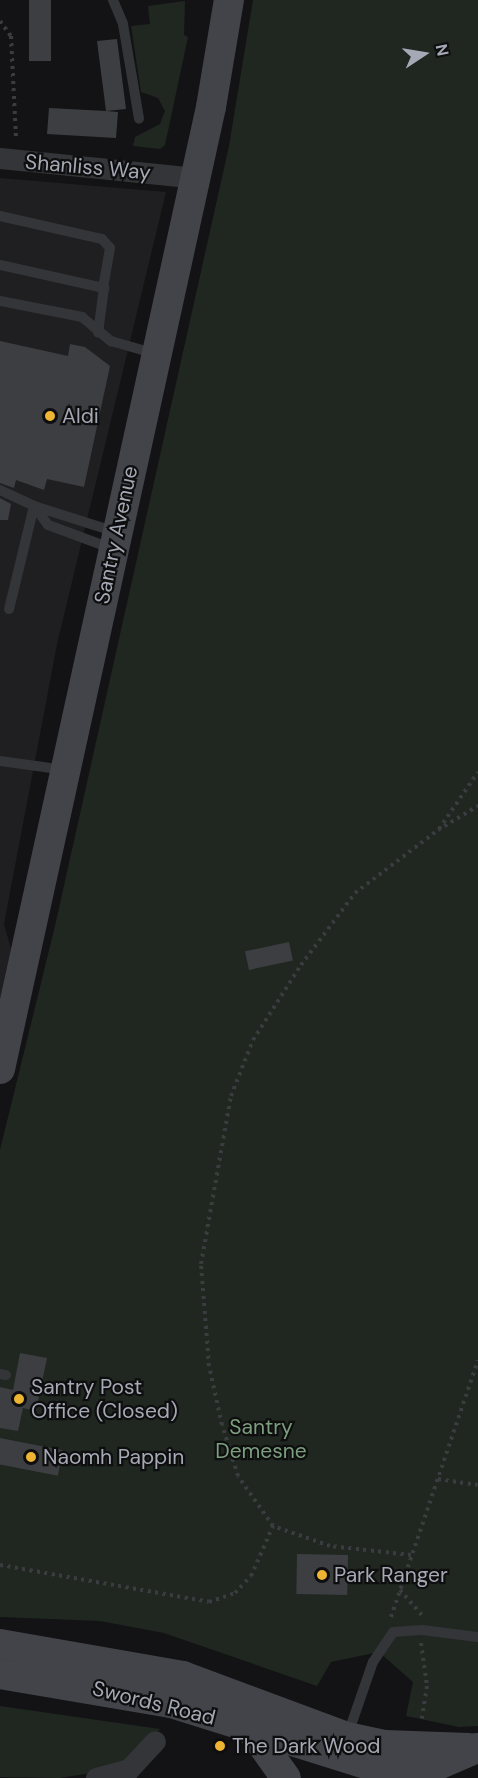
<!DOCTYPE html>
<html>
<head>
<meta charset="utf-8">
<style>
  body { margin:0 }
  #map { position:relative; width:478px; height:1778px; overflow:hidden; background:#131315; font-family:"DM Sans",sans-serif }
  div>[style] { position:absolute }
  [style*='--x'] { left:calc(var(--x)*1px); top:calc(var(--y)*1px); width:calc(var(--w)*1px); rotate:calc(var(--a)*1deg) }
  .built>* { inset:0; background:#1f1f21 }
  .green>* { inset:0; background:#1f2720 }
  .building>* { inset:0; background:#3d3e42; transform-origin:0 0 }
  .path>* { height:4px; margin-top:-2px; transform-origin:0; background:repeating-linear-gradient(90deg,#3a3c40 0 3px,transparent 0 7.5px) }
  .service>* { height:10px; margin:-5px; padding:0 5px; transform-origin:5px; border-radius:5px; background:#343539 }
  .minor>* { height:21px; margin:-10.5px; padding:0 10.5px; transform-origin:10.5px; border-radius:10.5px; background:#343539 }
  .secondary>* { height:30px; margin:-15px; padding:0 15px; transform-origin:15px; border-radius:15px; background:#424449 }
  .dots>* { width:16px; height:16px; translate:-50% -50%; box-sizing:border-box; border:3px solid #0e0e0f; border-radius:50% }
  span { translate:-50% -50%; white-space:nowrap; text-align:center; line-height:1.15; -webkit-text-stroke:4.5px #0e0e0f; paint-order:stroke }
  .street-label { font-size:21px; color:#a5a9b5 }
  .poi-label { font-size:21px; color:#a5a9b5 }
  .left { translate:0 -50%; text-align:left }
  .park-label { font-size:21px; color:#7c9f7f }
  .north { position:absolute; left:394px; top:24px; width:60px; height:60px; -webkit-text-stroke:4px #0e0e0f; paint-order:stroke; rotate:78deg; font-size:16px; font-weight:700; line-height:24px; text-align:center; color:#a5a9b5 }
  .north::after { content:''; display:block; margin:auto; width:21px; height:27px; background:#a5a9b5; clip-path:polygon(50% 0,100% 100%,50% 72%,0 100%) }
</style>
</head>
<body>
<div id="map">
  <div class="built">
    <div style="clip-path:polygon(0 178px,166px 192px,57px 644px,4px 924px,11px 949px,0 1000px)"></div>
  </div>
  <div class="green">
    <div style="clip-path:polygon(253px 0,478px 0,478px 1726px,459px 1727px,406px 1716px,413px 1682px,379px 1652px,331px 1662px,317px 1686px,164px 1633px,100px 1621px,0 1617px,0 1150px,55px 926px,229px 146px)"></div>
    <div style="clip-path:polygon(185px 1px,184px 35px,188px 37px,165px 145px,160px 149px,133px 146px,135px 137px,160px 124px,165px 111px,158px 98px,141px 92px,131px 26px,150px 24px,148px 6px)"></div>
    <div style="clip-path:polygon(0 1706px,160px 1729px,132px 1767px,59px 1778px,0 1777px)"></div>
  </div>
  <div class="building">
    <div style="left:29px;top:0;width:22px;height:61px"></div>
    <div style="clip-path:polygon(117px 39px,126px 109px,106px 111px,118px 112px,116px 138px,47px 134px,49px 108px,106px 111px,97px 41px)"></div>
    <div style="clip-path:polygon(0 341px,68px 356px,70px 344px,85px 347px,110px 366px,84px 487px,47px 479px,44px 490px,16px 480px,14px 488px,0 483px)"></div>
    <div style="clip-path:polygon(0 498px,11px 504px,8px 520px,0 520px)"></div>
    <div style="left:289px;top:942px;width:19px;height:45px;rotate:78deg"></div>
    <div style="clip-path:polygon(20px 1353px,47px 1358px,36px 1411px,23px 1408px,18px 1431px,0 1428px,0 1387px,13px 1390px)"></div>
    <div style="left:0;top:1438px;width:64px;height:26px;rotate:11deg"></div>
    <div style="left:297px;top:1554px;width:51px;height:40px;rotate:1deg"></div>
  </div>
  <div class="path">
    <div style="--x:0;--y:21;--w:19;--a:54"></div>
    <div style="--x:11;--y:36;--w:104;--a:87.2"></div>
    <div style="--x:439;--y:829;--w:69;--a:-55.6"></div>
    <div style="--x:438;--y:1479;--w:40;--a:8.5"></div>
    <div style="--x:411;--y:1555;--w:81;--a:-173.7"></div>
    <div style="--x:330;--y:1546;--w:60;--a:-160.7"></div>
    <div style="--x:273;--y:1526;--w:61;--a:-125"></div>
    <div style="--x:238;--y:1476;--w:53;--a:-107.4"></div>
    <div style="--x:222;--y:1425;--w:60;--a:-102.4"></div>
    <div style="--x:209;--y:1366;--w:102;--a:-94.5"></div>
    <div style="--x:201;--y:1264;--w:171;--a:-79.9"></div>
    <div style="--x:231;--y:1096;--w:60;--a:-68.6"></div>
    <div style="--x:253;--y:1040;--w:89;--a:-57.4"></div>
    <div style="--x:301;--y:965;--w:90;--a:-53.1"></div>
    <div style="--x:355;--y:893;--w:104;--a:-37.2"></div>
    <div style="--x:438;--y:830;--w:47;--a:-31"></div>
    <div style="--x:0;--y:1565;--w:212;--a:10"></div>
    <div style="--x:209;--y:1602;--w:28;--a:-19"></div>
    <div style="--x:235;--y:1593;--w:23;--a:-47"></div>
    <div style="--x:251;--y:1576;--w:55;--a:-66.3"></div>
    <div style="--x:400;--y:1590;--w:33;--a:49"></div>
    <div style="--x:391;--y:1617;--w:271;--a:-71.3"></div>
    <div style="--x:421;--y:1643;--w:43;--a:82.1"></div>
    <div style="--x:427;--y:1686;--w:33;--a:99"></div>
  </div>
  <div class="service">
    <div style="--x:113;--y:0;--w:26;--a:67"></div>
    <div style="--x:123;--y:24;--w:96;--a:80.4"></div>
    <div style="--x:0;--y:216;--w:105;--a:12.7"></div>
    <div style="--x:102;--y:239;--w:12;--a:48"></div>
    <div style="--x:110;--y:248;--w:41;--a:99.9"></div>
    <div style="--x:0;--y:265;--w:107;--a:12.5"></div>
    <div style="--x:104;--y:288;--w:45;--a:97.6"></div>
    <div style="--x:0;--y:301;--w:84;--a:11"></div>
    <div style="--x:82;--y:317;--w:38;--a:40"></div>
    <div style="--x:111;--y:341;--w:47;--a:16.1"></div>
    <div style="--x:0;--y:490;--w:38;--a:25"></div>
    <div style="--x:34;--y:506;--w:106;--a:103.6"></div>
    <div style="--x:113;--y:549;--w:69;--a:-159.7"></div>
    <div style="--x:48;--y:525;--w:24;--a:-126"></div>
    <div style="--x:34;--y:506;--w:86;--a:17.6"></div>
    <div style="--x:0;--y:761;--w:66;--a:7.9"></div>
    <div style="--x:0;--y:1374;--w:6;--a:9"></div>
    <div style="--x:348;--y:1734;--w:76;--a:-70.9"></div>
    <div style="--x:373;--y:1662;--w:36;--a:-56"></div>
    <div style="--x:393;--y:1632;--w:29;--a:-4"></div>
    <div style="--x:422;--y:1630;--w:56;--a:7.1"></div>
  </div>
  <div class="minor">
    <div style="--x:0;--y:158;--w:197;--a:5.8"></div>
    <div style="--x:96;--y:1778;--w:34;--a:-15"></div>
    <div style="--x:129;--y:1769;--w:38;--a:-47"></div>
  </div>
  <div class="secondary">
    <div style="--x:0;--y:1069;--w:985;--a:-77.63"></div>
    <div style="--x:211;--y:107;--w:109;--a:-80.5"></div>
    <div style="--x:0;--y:1644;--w:186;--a:9.9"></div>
    <div style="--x:183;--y:1676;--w:175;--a:20.4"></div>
    <div style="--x:347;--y:1737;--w:39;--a:12"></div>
    <div style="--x:385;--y:1745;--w:84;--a:2"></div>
    <div style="--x:0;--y:1674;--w:173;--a:9.6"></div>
    <div style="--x:171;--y:1703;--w:214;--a:17.4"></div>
    <div style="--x:375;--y:1767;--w:56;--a:1"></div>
    <div style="--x:431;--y:1768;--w:50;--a:-23.5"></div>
    <div style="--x:251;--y:1729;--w:60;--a:54.5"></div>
  </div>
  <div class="dots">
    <div style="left:50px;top:416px;background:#edb533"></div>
    <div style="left:19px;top:1399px;background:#edb533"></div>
    <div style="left:31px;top:1457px;background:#edb533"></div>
    <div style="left:322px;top:1575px;background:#edb533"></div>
    <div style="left:220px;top:1746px;background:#edb533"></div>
  </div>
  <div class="street-label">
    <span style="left:88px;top:167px;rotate:5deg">Shanliss Way</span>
    <span style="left:116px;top:535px;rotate:-78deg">Santry Avenue</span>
    <span style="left:154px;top:1703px;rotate:14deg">Swords Road</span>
  </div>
  <div class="poi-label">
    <span class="left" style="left:62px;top:416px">Aldi</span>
    <span class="left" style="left:31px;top:1399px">Santry Post<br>Office (Closed)</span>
    <span class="left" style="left:43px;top:1457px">Naomh Pappin</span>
    <span class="left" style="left:334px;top:1575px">Park Ranger</span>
    <span class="left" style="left:232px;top:1746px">The Dark Wood</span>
  </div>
  <div class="park-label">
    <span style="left:261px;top:1439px">Santry<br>Demesne</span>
  </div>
  <div class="north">N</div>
</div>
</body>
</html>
